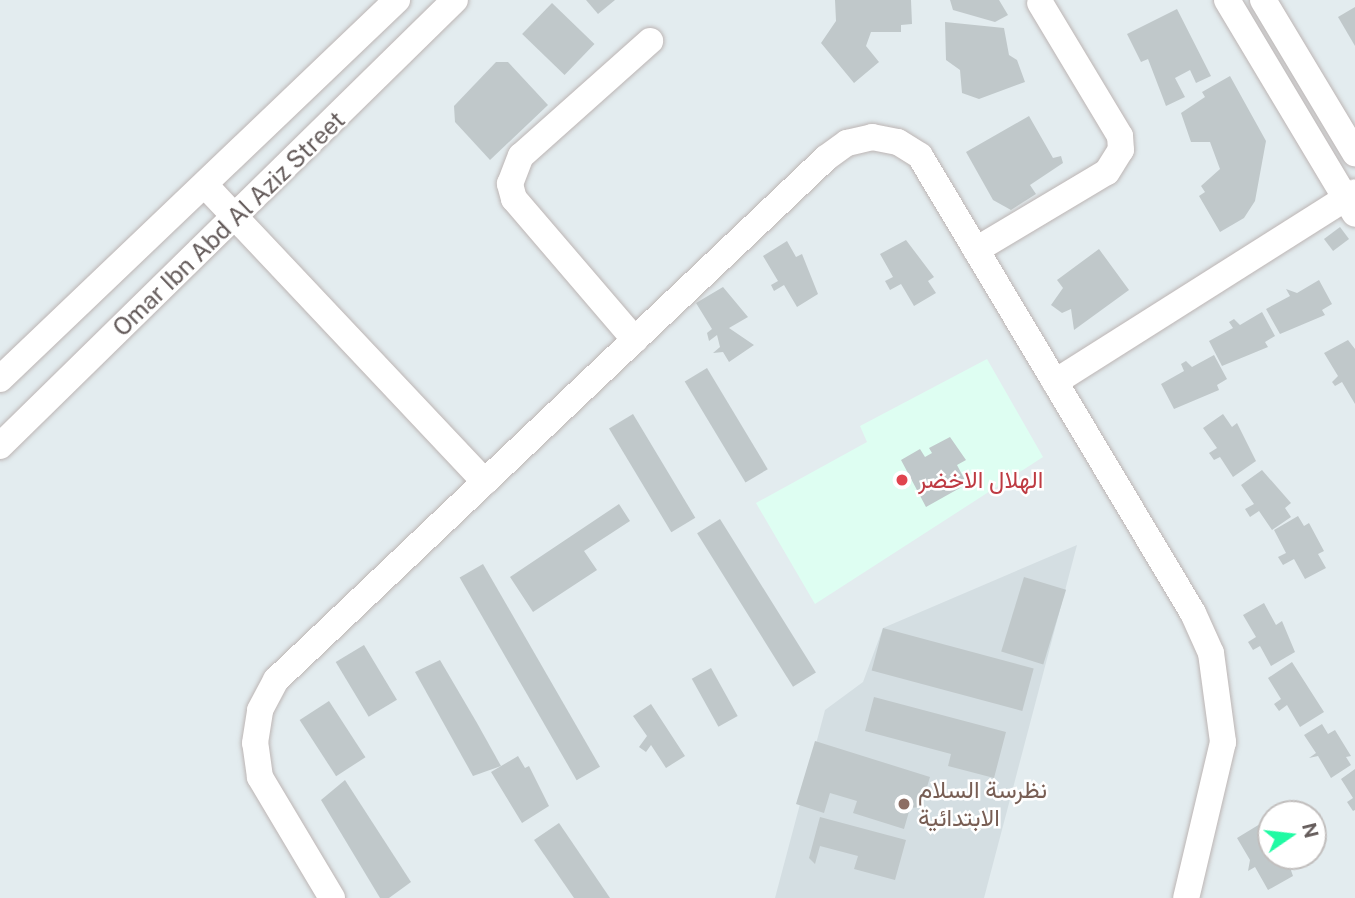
<!DOCTYPE html>
<html>
<head>
<meta charset="utf-8">
<style>
  body { margin:0 }
  #map { position:relative; width:1355px; height:898px; overflow:hidden; background:#e3ecef; font-family:"Public Sans",Vazirmatn,sans-serif }
  div>[style] { position:absolute }
  [style*='--x'] { left:calc(var(--x)*1px); top:calc(var(--y)*1px); width:calc(var(--w)*1px); rotate:calc(var(--a)*1deg) }
  .education>* { inset:0; background:#d4dee2 }
  .medical>* { inset:0; background:#defef2 }
  .building>* { inset:0; background:#c0c8ca; transform-origin:0 0 }
  .roads { filter:drop-shadow(0 0 2px #bcb5b4) drop-shadow(0 0 2px #bcb5b4) }
  .minor>* { height:26px; margin:-13px; padding:0 13px; transform-origin:13px; border-radius:13px; background:#fff }
  .dots>* { width:19px; height:19px; translate:-50% -50%; box-sizing:border-box; border:4px solid #fff; border-radius:50% }
  span { translate:-50% -50%; white-space:nowrap; text-align:center; line-height:1.15; -webkit-text-stroke:5px #fff; paint-order:stroke }
  .street-label { font-size:24px; color:#655c5b }
  .health-label { font-size:24px; color:#be3a42 }
  .left { translate:0 -50%; text-align:left }
  .education-label { font-size:24px; color:#785e54 }
  .north { position:absolute; left:1257px; top:800px; width:70px; height:70px; box-sizing:border-box; background:#fff; border:2px solid #c1bebd; border-radius:50%; rotate:76deg; font-size:19px; font-weight:700; line-height:28px; text-align:center; color:#655c5b }
  .north::after { content:''; display:block; margin:auto; width:24px; height:32px; background:#1ffaa3; clip-path:polygon(50% 0,100% 100%,50% 72%,0 100%) }
</style>
</head>
<body>
<div id="map">
  <div class="education">
    <div style="clip-path:polygon(1077px 545px,984px 898px,775px 898px,825px 710px,863px 682px,883px 628px)"></div>
  </div>
  <div class="medical">
    <div style="clip-path:polygon(987px 359px,1043px 457px,815px 604px,756px 503px,867px 442px,860px 426px)"></div>
  </div>
  <div class="building">
    <div style="clip-path:polygon(586px 0,615px 0,598px 14px)"></div>
    <div style="clip-path:polygon(835px 0,911px 0,912px 24px,901px 25px,901px 32px,871px 32px,866px 46px,879px 62px,854px 83px,821px 43px,836px 21px)"></div>
    <div style="clip-path:polygon(950px 0,999px 0,1008px 15px,995px 22px,953px 10px)"></div>
    <div style="left:552px;top:3px;width:59px;height:43px;rotate:44deg"></div>
    <div style="clip-path:polygon(1355px 7px,1355px 46px,1338px 17px)"></div>
    <div style="clip-path:polygon(1177px 9px,1211px 76px,1196px 83px,1190px 70px,1175px 78px,1185px 97px,1166px 106px,1148px 59px,1141px 62px,1127px 34px)"></div>
    <div style="clip-path:polygon(945px 22px,1004px 28px,1009px 55px,1017px 60px,1025px 82px,979px 99px,962px 93px,960px 70px,946px 60px)"></div>
    <div style="clip-path:polygon(496px 62px,508px 62px,548px 105px,490px 160px,455px 122px,454px 106px)"></div>
    <div style="clip-path:polygon(1230px 76px,1266px 141px,1255px 201px,1244px 218px,1220px 232px,1199px 196px,1205px 192px,1201px 186px,1220px 169px,1210px 142px,1191px 142px,1181px 113px,1205px 97px,1202px 92px)"></div>
    <div style="clip-path:polygon(1029px 116px,1053px 158px,1061px 156px,1063px 163px,1030px 185px,1036px 194px,1011px 210px,993px 200px,966px 152px)"></div>
    <div style="left:1340px;top:227px;width:15px;height:20px;rotate:53deg"></div>
    <div style="clip-path:polygon(906px 240px,934px 277px,928px 281px,936px 293px,914px 306px,901px 284px,890px 290px,885px 281px,893px 277px,880px 254px)"></div>
    <div style="clip-path:polygon(787px 241px,796px 257px,802px 254px,818px 294px,797px 307px,784px 285px,774px 291px,771px 285px,778px 281px,763px 256px)"></div>
    <div style="clip-path:polygon(1099px 249px,1129px 290px,1074px 330px,1071px 309px,1062px 313px,1051px 305px,1063px 288px,1057px 280px)"></div>
    <div style="clip-path:polygon(1319px 280px,1332px 304px,1322px 310px,1325px 315px,1280px 334px,1266px 309px,1290px 296px,1286px 289px,1297px 293px)"></div>
    <div style="clip-path:polygon(723px 287px,748px 317px,729px 328px,754px 345px,729px 362px,723px 352px,713px 353px,720px 347px,717px 335px,709px 341px,707px 333px,712px 329px,696px 303px)"></div>
    <div style="clip-path:polygon(1262px 312px,1275px 336px,1265px 342px,1268px 347px,1222px 366px,1209px 341px,1233px 328px,1229px 322px,1234px 319px,1240px 325px)"></div>
    <div style="clip-path:polygon(1348px 340px,1355px 349px,1355px 404px,1342px 382px,1335px 386px,1332px 382px,1338px 376px,1324px 353px)"></div>
    <div style="clip-path:polygon(1214px 355px,1227px 379px,1217px 385px,1219px 390px,1174px 409px,1161px 384px,1184px 371px,1181px 364px,1186px 361px,1192px 367px)"></div>
    <div style="left:707px;top:368px;width:118px;height:26px;rotate:59deg"></div>
    <div style="left:633px;top:414px;width:121px;height:28px;rotate:59deg"></div>
    <div style="clip-path:polygon(1223px 414px,1232px 427px,1237px 423px,1256px 461px,1233px 477px,1220px 457px,1214px 460px,1209px 453px,1217px 448px,1203px 428px)"></div>
    <div style="clip-path:polygon(950px 437px,966px 460px,957px 465px,967px 484px,926px 507px,901px 460px,920px 449px,925px 457px,932px 453px,929px 448px)"></div>
    <div style="clip-path:polygon(1262px 470px,1291px 503px,1285px 508px,1291px 517px,1272px 530px,1259px 511px,1250px 517px,1245px 509px,1254px 504px,1241px 485px)"></div>
    <div style="clip-path:polygon(619px 504px,630px 521px,584px 551px,597px 570px,533px 612px,510px 577px)"></div>
    <div style="clip-path:polygon(1298px 516px,1304px 526px,1309px 523px,1324px 551px,1318px 554px,1326px 568px,1305px 579px,1294px 559px,1283px 565px,1278px 557px,1286px 553px,1274px 530px)"></div>
    <div style="left:720px;top:519px;width:181px;height:27px;rotate:58deg"></div>
    <div style="left:483px;top:564px;width:234px;height:27px;rotate:60deg"></div>
    <div style="left:1024px;top:577px;width:44px;height:78px;rotate:17deg"></div>
    <div style="clip-path:polygon(1264px 603px,1276px 625px,1282px 621px,1295px 652px,1271px 666px,1260px 646px,1253px 650px,1248px 642px,1256px 637px,1243px 615px)"></div>
    <div style="left:883px;top:628px;width:156px;height:44px;rotate:15deg"></div>
    <div style="left:364px;top:645px;width:64px;height:33px;rotate:59deg"></div>
    <div style="clip-path:polygon(440px 660px,477px 723px,501px 766px,473px 776px,415px 672px)"></div>
    <div style="clip-path:polygon(1292px 662px,1324px 712px,1300px 727px,1287px 705px,1279px 711px,1274px 704px,1281px 699px,1268px 678px)"></div>
    <div style="left:711px;top:668px;width:55px;height:22px;rotate:61deg"></div>
    <div style="clip-path:polygon(874px 697px,1006px 732px,994px 778px,948px 766px,951px 754px,865px 731px)"></div>
    <div style="left:329px;top:701px;width:67px;height:35px;rotate:57deg"></div>
    <div style="clip-path:polygon(651px 704px,685px 756px,666px 768px,651px 745px,646px 752px,639px 747px,647px 736px,633px 716px)"></div>
    <div style="clip-path:polygon(1322px 724px,1328px 734px,1335px 730px,1351px 756px,1346px 757px,1351px 765px,1331px 778px,1318px 756px,1309px 758px,1316px 753px,1304px 735px)"></div>
    <div style="clip-path:polygon(815px 741px,930px 777px,921px 807px,910px 808px,904px 829px,853px 813px,857px 801px,830px 793px,824px 813px,796px 804px)"></div>
    <div style="clip-path:polygon(518px 756px,525px 768px,529px 766px,549px 806px,522px 823px,491px 772px)"></div>
    <div style="clip-path:polygon(1355px 769px,1355px 810px,1353px 811px,1347px 802px,1353px 798px,1341px 779px)"></div>
    <div style="clip-path:polygon(345px 780px,411px 882px,389px 898px,380px 898px,321px 800px)"></div>
    <div style="clip-path:polygon(820px 817px,906px 840px,895px 880px,854px 869px,858px 856px,820px 846px,815px 864px,809px 858px)"></div>
    <div style="clip-path:polygon(559px 823px,610px 898px,574px 898px,534px 840px)"></div>
    <div style="clip-path:polygon(1260px 824px,1267px 834px,1271px 831px,1271px 856px,1286px 856px,1293px 876px,1268px 890px,1255px 867px,1248px 871px,1250px 860px,1237px 838px)"></div>
  </div>
  <div class="roads">
    <div class="minor">
      <div style="--x:1227;--y:0;--w:249;--a:59.1"></div>
      <div style="--x:1263;--y:0;--w:179;--a:59"></div>
      <div style="--x:205;--y:185;--w:408;--a:46.7"></div>
      <div style="--x:976;--y:250;--w:152;--a:-30.8"></div>
      <div style="--x:1107;--y:172;--w:26;--a:-58"></div>
      <div style="--x:1121;--y:150;--w:14;--a:-94"></div>
      <div style="--x:1120;--y:136;--w:155;--a:-121"></div>
      <div style="--x:635;--y:340;--w:186;--a:-130.6"></div>
      <div style="--x:514;--y:199;--w:16;--a:-105"></div>
      <div style="--x:510;--y:184;--w:30;--a:-69"></div>
      <div style="--x:521;--y:156;--w:173;--a:-41.7"></div>
      <div style="--x:0;--y:379;--w:549;--a:-43.67"></div>
      <div style="--x:1055;--y:382;--w:355;--a:-32.3"></div>
      <div style="--x:0;--y:446;--w:637;--a:-44.43"></div>
      <div style="--x:332;--y:898;--w:141;--a:-120.8"></div>
      <div style="--x:260;--y:777;--w:34;--a:-98"></div>
      <div style="--x:255;--y:743;--w:33;--a:-81"></div>
      <div style="--x:260;--y:710;--w:34;--a:-62"></div>
      <div style="--x:276;--y:680;--w:758;--a:-43.5"></div>
      <div style="--x:826;--y:158;--w:26;--a:-36"></div>
      <div style="--x:847;--y:143;--w:26;--a:-13"></div>
      <div style="--x:872;--y:137;--w:26;--a:11"></div>
      <div style="--x:898;--y:142;--w:26;--a:32"></div>
      <div style="--x:920;--y:156;--w:532;--a:59.15"></div>
      <div style="--x:1193;--y:613;--w:44;--a:65.8"></div>
      <div style="--x:1211;--y:653;--w:90;--a:82.3"></div>
      <div style="--x:1223;--y:742;--w:160;--a:103.3"></div>
    </div>
  </div>
  <div class="dots">
    <div style="left:902px;top:480px;background:#e0444e"></div>
    <div style="left:904px;top:804px;background:#8d6e63"></div>
  </div>
  <div class="street-label">
    <span style="left:229px;top:224px;rotate:-44deg">Omar Ibn Abd Al Aziz Street</span>
  </div>
  <div class="health-label">
    <span class="left" style="left:918px;top:480px">الهلال الاخضر</span>
  </div>
  <div class="education-label">
    <span class="left" style="left:918px;top:804px">نظرسة السلام<br>الابتدائية</span>
  </div>
  <div class="north">N</div>
</div>
</body>
</html>
